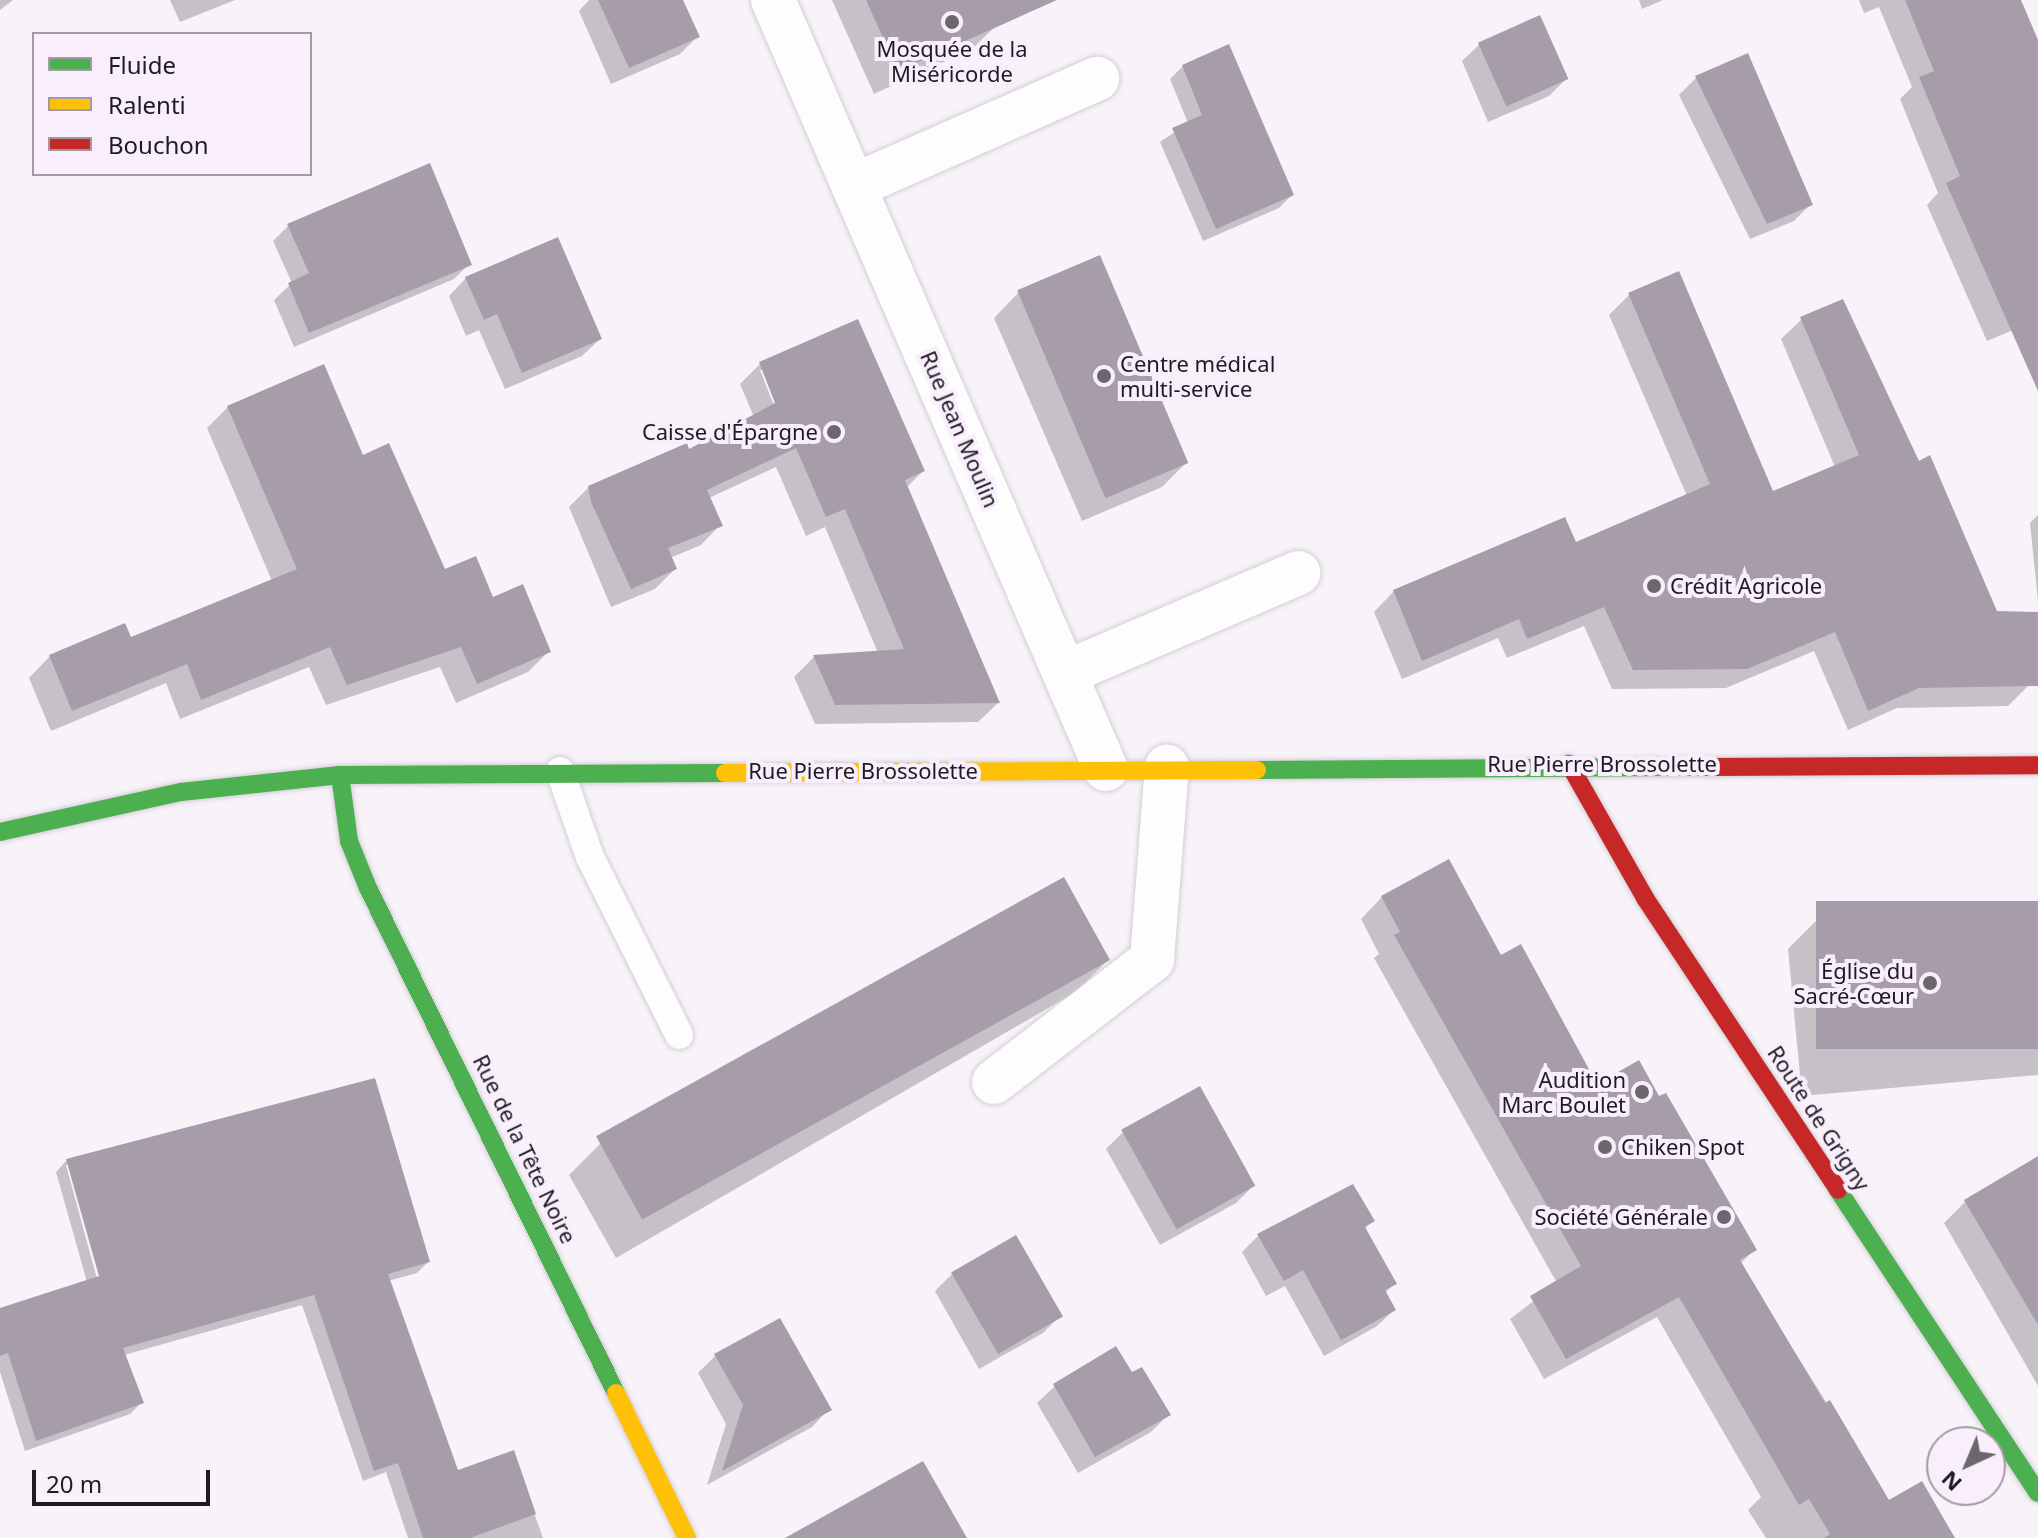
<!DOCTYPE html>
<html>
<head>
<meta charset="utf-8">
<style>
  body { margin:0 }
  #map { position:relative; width:2038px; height:1538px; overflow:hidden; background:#f8f2f9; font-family:"Noto Sans",sans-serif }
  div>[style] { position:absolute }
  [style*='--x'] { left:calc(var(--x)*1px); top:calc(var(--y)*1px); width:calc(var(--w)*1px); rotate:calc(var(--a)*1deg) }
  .shadow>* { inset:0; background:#0003 }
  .building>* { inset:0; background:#a79daa; transform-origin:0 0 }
  .roads { filter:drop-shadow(0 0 2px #d2ced4) drop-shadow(0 0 2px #d2ced4) }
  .lane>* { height:28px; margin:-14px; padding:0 14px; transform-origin:14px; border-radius:14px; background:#fefdfe }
  .street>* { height:44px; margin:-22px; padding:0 22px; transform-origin:22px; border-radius:22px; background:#fefdfe }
  .fast>* { height:18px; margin:-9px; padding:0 9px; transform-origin:9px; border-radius:9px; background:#4caf50 }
  .slow>* { height:18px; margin:-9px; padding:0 9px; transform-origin:9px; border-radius:9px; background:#ffc107 }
  .jam>* { height:18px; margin:-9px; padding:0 9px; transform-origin:9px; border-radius:9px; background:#c62828 }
  .dots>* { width:22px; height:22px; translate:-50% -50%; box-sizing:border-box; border:4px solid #f9effc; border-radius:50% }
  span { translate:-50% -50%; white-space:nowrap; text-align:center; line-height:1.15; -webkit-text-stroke:8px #f9effc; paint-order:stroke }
  .poi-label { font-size:22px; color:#1f1c21 }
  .left { translate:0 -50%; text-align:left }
  .right { translate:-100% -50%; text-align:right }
  .street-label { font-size:22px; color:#1f1c21 }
  .legend { position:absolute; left:32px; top:32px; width:280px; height:144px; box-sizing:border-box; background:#f9effc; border:2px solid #a29ba4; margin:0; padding:10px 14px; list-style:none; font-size:24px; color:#1f1c21 }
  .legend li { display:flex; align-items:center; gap:16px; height:40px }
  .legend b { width:40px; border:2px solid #a29ba4 }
  .north { position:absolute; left:1926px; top:1426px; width:80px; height:80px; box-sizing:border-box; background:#f9effc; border:2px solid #a29ba4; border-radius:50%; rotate:224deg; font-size:22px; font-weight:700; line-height:32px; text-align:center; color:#1f1c21 }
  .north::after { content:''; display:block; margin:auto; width:28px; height:36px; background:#6b676d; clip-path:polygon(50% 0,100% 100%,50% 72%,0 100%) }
  .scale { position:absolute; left:32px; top:1470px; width:178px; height:36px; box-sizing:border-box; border:4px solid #1f1c21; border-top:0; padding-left:10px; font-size:24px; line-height:28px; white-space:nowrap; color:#1f1c21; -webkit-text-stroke:6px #f9effc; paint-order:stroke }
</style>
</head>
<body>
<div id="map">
  <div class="shadow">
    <div style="clip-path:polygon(0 0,13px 0,0 10px)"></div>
    <div style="clip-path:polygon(170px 0,235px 0,180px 22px)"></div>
    <div style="clip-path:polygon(589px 0,681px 0,697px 37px,680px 54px,611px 84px,579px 11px)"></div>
    <div style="clip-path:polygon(832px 0,985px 0,996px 26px,972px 49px,874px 94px)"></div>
    <div style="clip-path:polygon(1639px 0,1663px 0,1642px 9px)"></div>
    <div style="clip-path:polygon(1859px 0,2019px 0,2038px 44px,2038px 342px,2030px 323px,1987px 341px,1927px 205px,1938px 193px,1900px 99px,1912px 87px,1879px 7px,1864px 13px)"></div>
    <div style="clip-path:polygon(1480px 44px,1566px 79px,1549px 96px,1488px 122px,1462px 61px)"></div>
    <div style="clip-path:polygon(1183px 66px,1292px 195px,1279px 208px,1203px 241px,1160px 142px,1188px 123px,1170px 79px)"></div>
    <div style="clip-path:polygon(1696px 78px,1811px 204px,1794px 221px,1750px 239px,1679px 95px)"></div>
    <div style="clip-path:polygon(288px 226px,469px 264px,454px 279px,294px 347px,274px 300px,292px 283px,273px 241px)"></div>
    <div style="clip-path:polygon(466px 278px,600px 339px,582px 356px,505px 389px,479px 330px,466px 336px,449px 296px)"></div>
    <div style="clip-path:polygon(1019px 292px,1187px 462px,1162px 487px,1082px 521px,994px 318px)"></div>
    <div style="clip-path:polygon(1629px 295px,1772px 493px,1835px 467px,1781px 339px,1802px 319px,2028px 686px,2008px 706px,1897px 708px,1848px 730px,1814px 651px,1726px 688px,1612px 689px,1584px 626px,1507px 658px,1498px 638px,1402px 679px,1374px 612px,1394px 591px,1575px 545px,1687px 496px,1609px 315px)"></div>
    <div style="clip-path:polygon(evenodd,760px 364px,923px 471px,906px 488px,998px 703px,978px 722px,815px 724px,794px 677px,814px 657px,878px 653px,825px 527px,806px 536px,776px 467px,709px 498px,720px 525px,701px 545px,670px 558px,675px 569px,655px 589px,611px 607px,569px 507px,589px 487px,688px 452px,754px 417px,740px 384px,760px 364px,760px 370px,764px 370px,781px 411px,777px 413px,760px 370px)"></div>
    <div style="clip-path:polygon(228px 407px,362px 457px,444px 572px,492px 599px,549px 651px,528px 672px,456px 703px,440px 667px,326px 705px,309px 667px,180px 719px,166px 683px,51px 731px,29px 678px,50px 656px,130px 640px,272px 581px,207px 428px)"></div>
    <div style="clip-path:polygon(2038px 515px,2038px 601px,2030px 523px)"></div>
    <div style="clip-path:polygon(1382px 897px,1500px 958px,1596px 1086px,1754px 1250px,1740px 1264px,1889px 1503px,1953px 1538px,1766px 1538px,1748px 1510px,1761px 1497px,1657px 1317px,1544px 1379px,1510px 1319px,1557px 1283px,1374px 958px,1379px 954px,1361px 919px)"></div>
    <div style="clip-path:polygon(2038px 902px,2038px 1075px,1802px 1096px,1788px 949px,1818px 919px)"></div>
    <div style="clip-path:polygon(1108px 960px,1076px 992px,616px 1258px,569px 1175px,600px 1144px)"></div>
    <div style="clip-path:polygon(1123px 1132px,1253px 1186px,1236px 1203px,1160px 1245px,1106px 1149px)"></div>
    <div style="clip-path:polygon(evenodd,67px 1160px,428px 1262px,417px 1273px,388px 1281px,457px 1472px,513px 1453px,543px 1538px,408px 1538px,386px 1472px,363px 1481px,302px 1305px,124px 1355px,141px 1403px,130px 1414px,25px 1451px,0 1372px,0 1311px,87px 1282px,56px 1172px,67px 1160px,66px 1165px,70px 1165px,103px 1285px,99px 1286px,66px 1165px)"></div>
    <div style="clip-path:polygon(2025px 1166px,2038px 1187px,2038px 1386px,1944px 1223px,1965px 1202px)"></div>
    <div style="clip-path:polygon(1372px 1221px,1364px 1229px,1395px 1283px,1385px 1293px,1394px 1310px,1377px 1326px,1324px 1356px,1285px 1286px,1266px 1296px,1242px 1252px,1259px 1235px)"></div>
    <div style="clip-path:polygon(952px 1274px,1060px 1316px,1043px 1333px,979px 1369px,935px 1291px)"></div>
    <div style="clip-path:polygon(780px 1320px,829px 1409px,812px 1427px,707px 1485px,726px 1424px,698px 1373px,715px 1356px)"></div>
    <div style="clip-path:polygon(1131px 1375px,1168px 1415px,1151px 1432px,1078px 1473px,1037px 1403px,1055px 1386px)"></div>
  </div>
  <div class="building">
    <div style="clip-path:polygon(598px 0,683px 0,700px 37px,629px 68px)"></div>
    <div style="clip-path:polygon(866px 0,1057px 0,898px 71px)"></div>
    <div style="clip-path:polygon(1905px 0,2021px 0,2038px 40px,2038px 391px,1946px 183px,1960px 176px,1919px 77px,1934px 71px)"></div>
    <div style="left:1540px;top:15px;width:70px;height:68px;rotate:66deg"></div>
    <div style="clip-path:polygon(1229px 44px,1294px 195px,1216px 229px,1172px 128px,1202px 115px,1182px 65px)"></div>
    <div style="clip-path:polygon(1748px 53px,1813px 205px,1767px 224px,1695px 76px)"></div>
    <div style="clip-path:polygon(430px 163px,472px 265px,309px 333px,288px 283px,309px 273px,287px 224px)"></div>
    <div style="clip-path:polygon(558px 237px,602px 339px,522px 373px,497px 314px,484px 320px,465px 277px)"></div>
    <div style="left:1100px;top:255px;width:226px;height:90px;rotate:67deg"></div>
    <div style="clip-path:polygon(1679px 271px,1773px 491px,1859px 455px,1800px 317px,1843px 299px,1919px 461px,1930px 455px,1997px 611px,2038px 612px,2038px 686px,1919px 688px,1868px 711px,1835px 632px,1747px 669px,1633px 670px,1604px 607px,1527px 639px,1519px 619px,1422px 661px,1393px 590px,1565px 517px,1576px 542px,1710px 484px,1628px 293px)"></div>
    <div style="clip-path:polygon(858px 319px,925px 471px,905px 480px,1000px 703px,835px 705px,813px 655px,904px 649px,845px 509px,826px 517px,796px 448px,707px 490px,723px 526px,668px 548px,677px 569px,631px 589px,591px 502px,588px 486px,687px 443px,689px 449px,775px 403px,759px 362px)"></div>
    <div style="clip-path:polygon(324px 364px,363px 455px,389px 443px,445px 569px,476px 556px,493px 597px,523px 584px,551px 652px,477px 684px,461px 647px,347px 685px,330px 647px,201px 700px,187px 664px,72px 711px,49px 655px,125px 623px,131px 637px,297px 569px,227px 406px)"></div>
    <div style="clip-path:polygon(1449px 859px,1501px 955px,1521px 944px,1597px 1084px,1639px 1060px,1659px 1096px,1666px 1093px,1757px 1250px,1740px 1260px,1825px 1403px,1830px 1400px,1889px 1500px,1922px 1481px,1955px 1538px,1824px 1538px,1830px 1534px,1809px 1499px,1799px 1505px,1679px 1297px,1566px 1359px,1530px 1296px,1581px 1266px,1394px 935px,1400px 932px,1381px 896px)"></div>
    <div style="left:1064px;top:877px;width:95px;height:535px;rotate:61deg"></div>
    <div style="left:2038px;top:901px;width:148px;height:222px;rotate:90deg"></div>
    <div style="clip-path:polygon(375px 1078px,430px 1262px,388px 1274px,458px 1470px,514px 1450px,536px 1514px,470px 1538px,423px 1538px,398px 1463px,374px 1471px,314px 1295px,123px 1348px,144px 1403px,36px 1441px,8px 1353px,0 1356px,0 1308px,99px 1276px,66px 1159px)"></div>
    <div style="left:1200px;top:1086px;width:114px;height:90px;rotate:61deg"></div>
    <div style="clip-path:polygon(2038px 1156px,2038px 1325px,1964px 1200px)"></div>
    <div style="clip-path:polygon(1353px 1184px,1375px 1221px,1365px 1227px,1397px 1284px,1385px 1290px,1396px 1310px,1341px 1340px,1303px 1270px,1284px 1281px,1257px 1234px)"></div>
    <div style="left:1016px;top:1235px;width:94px;height:75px;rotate:60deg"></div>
    <div style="clip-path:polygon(780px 1318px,832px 1410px,722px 1471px,743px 1405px,714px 1354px)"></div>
    <div style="clip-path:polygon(1116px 1346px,1132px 1372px,1142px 1367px,1171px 1415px,1095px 1457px,1053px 1384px)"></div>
    <div style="clip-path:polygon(923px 1461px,967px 1538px,785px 1538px)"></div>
  </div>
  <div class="roads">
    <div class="lane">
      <div style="--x:560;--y:771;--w:91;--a:70.8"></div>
      <div style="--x:590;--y:857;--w:199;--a:63.4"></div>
    </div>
    <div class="street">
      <div style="--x:773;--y:0;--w:838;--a:66.59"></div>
      <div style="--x:854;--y:186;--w:266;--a:-23.8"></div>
      <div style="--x:1065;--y:673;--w:254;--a:-23.2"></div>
      <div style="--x:994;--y:1082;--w:200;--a:-37.7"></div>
      <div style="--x:1152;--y:960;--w:194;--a:-85.6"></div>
    </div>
    <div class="fast">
      <div style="--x:1257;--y:770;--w:449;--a:-0.4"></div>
      <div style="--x:340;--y:775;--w:67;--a:82.2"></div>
      <div style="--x:349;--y:841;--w:51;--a:68"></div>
      <div style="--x:368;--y:888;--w:563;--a:63.84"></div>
      <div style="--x:0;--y:832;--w:185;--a:-12.5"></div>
      <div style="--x:181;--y:792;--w:160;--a:-6.1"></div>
      <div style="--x:340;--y:775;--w:385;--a:-0.3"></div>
      <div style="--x:1838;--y:1190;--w:363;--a:56.6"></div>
    </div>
    <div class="slow">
      <div style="--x:725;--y:773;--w:532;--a:-0.32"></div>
      <div style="--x:616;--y:1393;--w:161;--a:63.9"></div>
    </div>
    <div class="jam">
      <div style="--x:1569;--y:764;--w:154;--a:60.4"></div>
      <div style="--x:1645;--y:898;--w:350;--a:56.5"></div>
      <div style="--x:1706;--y:767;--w:332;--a:-0.3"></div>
    </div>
  </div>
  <div class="dots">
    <div style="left:952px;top:22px;background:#6b676d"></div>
    <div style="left:1104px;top:376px;background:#6b676d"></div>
    <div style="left:834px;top:432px;background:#6b676d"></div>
    <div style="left:1654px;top:586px;background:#6b676d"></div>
    <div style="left:1930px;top:983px;background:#6b676d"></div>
    <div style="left:1642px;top:1092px;background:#6b676d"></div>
    <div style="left:1605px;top:1147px;background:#6b676d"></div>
    <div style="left:1724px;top:1217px;background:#6b676d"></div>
  </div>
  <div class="poi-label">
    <span style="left:952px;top:61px">Mosquée de la<br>Miséricorde</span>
    <span class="left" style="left:1120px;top:376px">Centre médical<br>multi-service</span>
    <span class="right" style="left:818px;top:432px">Caisse d'Épargne</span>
    <span class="left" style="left:1670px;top:586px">Crédit Agricole</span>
    <span class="right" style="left:1914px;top:983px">Église du<br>Sacré-Cœur</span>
    <span class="right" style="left:1626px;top:1092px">Audition<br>Marc Boulet</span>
    <span class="left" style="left:1621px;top:1147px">Chiken Spot</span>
    <span class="right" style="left:1708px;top:1217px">Société Générale</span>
  </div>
  <div class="street-label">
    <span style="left:960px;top:429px;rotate:67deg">Rue Jean Moulin</span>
    <span style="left:1602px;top:764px">Rue Pierre Brossolette</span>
    <span style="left:863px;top:771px">Rue Pierre Brossolette</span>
    <span style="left:1819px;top:1118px;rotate:57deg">Route de Grigny</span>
    <span style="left:525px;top:1149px;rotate:64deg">Rue de la Tête Noire</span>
  </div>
  <ul class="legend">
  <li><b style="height:10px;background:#4caf50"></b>Fluide</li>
  <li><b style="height:10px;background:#ffc107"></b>Ralenti</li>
  <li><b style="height:10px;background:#c62828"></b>Bouchon</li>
  </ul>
  <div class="north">N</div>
  <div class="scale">20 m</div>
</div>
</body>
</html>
